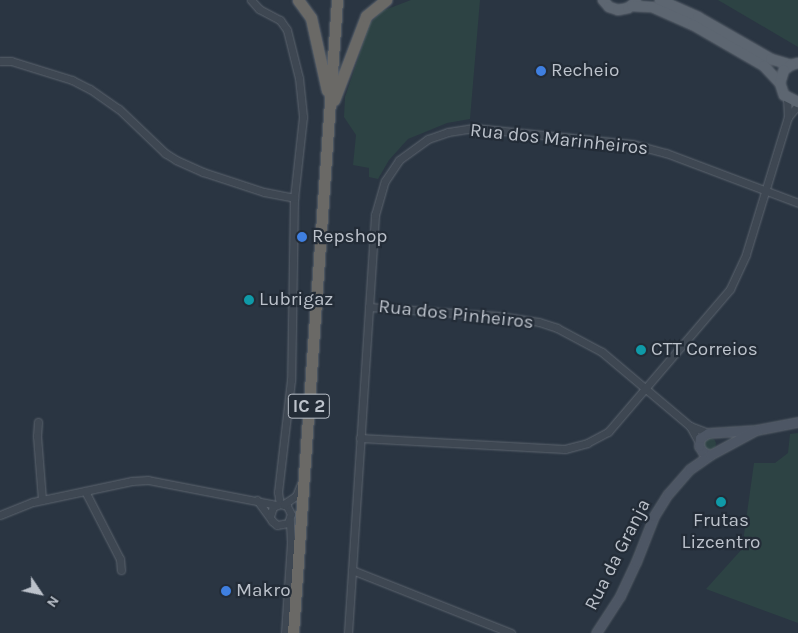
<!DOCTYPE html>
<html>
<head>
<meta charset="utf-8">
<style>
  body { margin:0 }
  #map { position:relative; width:798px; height:633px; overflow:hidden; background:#2a3542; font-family:Karla,sans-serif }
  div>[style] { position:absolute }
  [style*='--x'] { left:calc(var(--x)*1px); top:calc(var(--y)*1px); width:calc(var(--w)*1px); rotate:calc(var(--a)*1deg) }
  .green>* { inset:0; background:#2d4344 }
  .round { border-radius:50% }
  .roads { filter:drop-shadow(0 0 1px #5d656f) drop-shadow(0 0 1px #5d656f) }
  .minor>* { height:7px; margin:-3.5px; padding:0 3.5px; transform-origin:3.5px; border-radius:3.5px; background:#3e4752 }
  .secondary>* { height:9px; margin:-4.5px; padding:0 4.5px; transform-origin:4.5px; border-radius:4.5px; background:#4d5664 }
  .primary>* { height:10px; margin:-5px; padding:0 5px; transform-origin:5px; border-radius:5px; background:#5d6671 }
  .trunk>* { height:11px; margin:-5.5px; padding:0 5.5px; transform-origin:5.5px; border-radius:5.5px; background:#6a6966 }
  .dots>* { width:14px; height:14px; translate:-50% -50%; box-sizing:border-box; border:2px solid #232c37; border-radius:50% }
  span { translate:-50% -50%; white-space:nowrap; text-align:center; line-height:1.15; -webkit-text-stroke:4.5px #232c37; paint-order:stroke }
  .shield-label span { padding:1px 4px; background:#232c37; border:1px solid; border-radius:4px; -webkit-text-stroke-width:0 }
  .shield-label { font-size:18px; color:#bcc2cb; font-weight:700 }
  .poi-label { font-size:19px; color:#bcc2cb }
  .left { translate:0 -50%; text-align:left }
  .street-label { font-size:19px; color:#bcc2cb }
  .north { position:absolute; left:15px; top:568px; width:50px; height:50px; -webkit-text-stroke:4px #232c37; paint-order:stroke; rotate:124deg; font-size:14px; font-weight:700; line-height:20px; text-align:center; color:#bcc2cb }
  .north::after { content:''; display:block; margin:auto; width:18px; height:22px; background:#bcc2cb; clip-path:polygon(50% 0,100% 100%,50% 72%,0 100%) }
</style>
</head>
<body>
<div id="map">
  <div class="green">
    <div style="clip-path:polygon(411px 0,480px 0,470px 119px,447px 123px,408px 139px,389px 160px,378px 179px,369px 177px,369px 168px,353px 165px,356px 135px,344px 117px,345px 97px,370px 23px,382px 11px)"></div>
    <div style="clip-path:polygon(718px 0,798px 0,798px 47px)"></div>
    <div style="clip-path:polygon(798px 433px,798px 623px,706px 589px,742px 549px,754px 463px,775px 463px,788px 453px,790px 434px)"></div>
    <div class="round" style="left:704px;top:438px;width:12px;height:12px"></div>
  </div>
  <div class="roads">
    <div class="minor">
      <div style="--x:251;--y:0;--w:12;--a:48"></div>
      <div style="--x:259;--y:9;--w:24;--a:28"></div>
      <div style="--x:280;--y:20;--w:12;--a:55"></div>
      <div style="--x:287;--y:30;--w:49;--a:76"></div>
      <div style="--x:299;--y:78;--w:39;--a:84"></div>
      <div style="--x:303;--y:117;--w:81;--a:96.3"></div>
      <div style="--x:294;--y:198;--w:182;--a:90.9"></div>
      <div style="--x:291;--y:380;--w:113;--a:96.6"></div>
      <div style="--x:278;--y:492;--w:12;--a:81"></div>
      <div style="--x:0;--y:61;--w:11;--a:0"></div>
      <div style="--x:11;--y:61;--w:64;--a:17.3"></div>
      <div style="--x:72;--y:80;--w:20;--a:27"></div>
      <div style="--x:90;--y:89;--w:35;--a:35"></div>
      <div style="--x:119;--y:109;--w:64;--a:43.7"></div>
      <div style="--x:165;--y:153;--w:13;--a:32"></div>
      <div style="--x:176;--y:160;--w:30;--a:24"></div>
      <div style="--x:203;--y:172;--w:64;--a:18.2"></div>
      <div style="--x:264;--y:192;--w:31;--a:11"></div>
      <div style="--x:788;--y:117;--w:16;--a:-50"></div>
      <div style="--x:369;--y:307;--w:130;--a:4"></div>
      <div style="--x:499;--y:316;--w:40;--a:8.5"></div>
      <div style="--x:539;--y:322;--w:19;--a:18"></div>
      <div style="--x:557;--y:328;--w:51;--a:28.1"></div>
      <div style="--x:602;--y:352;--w:115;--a:40.1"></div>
      <div style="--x:690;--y:426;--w:18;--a:61"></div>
      <div style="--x:38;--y:422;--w:14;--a:94"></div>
      <div style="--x:37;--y:436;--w:64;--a:85.5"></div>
      <div style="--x:690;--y:426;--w:19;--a:21"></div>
      <div style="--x:360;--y:438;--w:205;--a:3.1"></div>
      <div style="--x:565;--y:449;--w:23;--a:-15"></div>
      <div style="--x:587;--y:443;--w:24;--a:-28"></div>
      <div style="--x:608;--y:432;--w:188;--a:-49.5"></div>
      <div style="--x:730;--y:289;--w:38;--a:-65"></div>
      <div style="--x:746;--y:254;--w:143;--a:-73"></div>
      <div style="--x:788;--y:117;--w:19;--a:-93"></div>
      <div style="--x:85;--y:491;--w:76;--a:62.8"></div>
      <div style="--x:120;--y:559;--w:11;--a:85"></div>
      <div style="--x:257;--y:500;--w:26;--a:54"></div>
      <div style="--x:272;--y:521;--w:6;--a:39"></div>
      <div style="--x:277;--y:525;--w:11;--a:-10"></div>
      <div style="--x:288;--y:523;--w:9;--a:-72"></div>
      <div style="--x:291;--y:514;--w:9;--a:-117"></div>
      <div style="--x:287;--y:506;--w:7;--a:-164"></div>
      <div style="--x:280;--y:504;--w:8;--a:157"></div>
      <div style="--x:273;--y:507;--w:9;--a:108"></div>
      <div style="--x:284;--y:504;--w:14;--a:-34"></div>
      <div style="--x:296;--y:496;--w:11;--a:-68"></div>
      <div style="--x:0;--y:515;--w:35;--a:-22"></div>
      <div style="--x:33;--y:502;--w:101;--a:-12"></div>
      <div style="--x:132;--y:481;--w:16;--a:-4"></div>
      <div style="--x:148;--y:480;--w:131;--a:11"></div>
      <div style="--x:352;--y:570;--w:171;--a:21.6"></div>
      <div style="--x:285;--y:633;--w:91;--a:-86.2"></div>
      <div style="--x:291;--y:542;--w:22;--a:-93"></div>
      <div style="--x:348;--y:633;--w:419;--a:-86.3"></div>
      <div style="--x:375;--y:215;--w:35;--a:-74"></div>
      <div style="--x:385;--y:181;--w:25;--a:-56"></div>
      <div style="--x:399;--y:160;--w:36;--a:-36"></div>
      <div style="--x:428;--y:139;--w:21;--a:-19"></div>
      <div style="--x:448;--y:132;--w:26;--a:-9"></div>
      <div style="--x:474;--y:128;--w:159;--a:5.8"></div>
      <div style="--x:632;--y:144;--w:35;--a:15"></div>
      <div style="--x:666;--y:153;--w:141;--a:20.7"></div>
    </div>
    <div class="secondary">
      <div style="--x:710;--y:455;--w:8;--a:-157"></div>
      <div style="--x:703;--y:452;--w:7;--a:-124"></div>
      <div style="--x:699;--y:446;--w:8;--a:-83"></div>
      <div style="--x:700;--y:438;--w:9;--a:-32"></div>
      <div style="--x:708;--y:433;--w:48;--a:-3.6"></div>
      <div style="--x:756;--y:430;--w:43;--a:-10.8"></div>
      <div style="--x:596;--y:633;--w:44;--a:-57"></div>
      <div style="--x:620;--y:596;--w:38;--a:-65"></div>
      <div style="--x:636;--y:562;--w:49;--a:-68.6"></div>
      <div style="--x:654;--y:516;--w:26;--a:-58"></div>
      <div style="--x:668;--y:494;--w:33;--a:-49"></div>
      <div style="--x:690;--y:469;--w:24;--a:-35"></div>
      <div style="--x:710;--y:455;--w:52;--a:-28.5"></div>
    </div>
    <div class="primary">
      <div style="--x:603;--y:0;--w:9;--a:49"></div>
      <div style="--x:609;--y:7;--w:9;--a:18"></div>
      <div style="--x:618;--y:10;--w:10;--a:-11"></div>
      <div style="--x:628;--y:8;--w:10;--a:-37"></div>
      <div style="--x:660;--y:0;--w:42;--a:24.1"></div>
      <div style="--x:698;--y:17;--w:84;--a:29.9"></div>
      <div style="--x:771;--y:59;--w:21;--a:17"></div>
      <div style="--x:632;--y:6;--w:20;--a:3"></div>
      <div style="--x:652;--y:7;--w:45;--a:23.7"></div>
      <div style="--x:693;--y:25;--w:82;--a:30"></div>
      <div style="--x:764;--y:66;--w:23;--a:47"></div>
      <div style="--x:798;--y:63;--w:7;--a:164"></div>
      <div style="--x:791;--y:65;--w:9;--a:144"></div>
      <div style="--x:784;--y:70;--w:14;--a:107"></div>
      <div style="--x:780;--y:83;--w:13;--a:72"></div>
      <div style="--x:784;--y:95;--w:16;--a:27"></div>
    </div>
    <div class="trunk">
      <div style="--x:298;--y:0;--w:22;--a:54"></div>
      <div style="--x:311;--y:18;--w:74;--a:77.5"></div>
      <div style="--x:334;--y:100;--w:90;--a:-69.1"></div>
      <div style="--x:366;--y:16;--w:26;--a:-39"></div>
      <div style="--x:293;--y:633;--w:635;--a:-86.02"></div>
    </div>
  </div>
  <div class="dots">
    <div style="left:541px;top:71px;background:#3f7fe0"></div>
    <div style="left:302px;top:237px;background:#3f7fe0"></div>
    <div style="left:249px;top:300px;background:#0f9aa8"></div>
    <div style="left:641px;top:350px;background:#0f9aa8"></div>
    <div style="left:721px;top:502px;background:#0f9aa8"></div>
    <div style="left:226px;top:591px;background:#3f7fe0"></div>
  </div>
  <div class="shield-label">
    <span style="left:309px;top:406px">IC 2</span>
  </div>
  <div class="poi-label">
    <span class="left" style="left:551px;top:71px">Recheio</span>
    <span class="left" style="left:312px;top:237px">Repshop</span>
    <span class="left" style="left:259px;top:300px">Lubrigaz</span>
    <span class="left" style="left:651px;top:350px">CTT Correios</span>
    <span style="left:721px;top:532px">Frutas<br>Lizcentro</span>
    <span class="left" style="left:236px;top:591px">Makro</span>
  </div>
  <div class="street-label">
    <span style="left:559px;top:140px;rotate:6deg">Rua dos Marinheiros</span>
    <span style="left:456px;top:315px;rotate:6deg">Rua dos Pinheiros</span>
    <span style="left:618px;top:555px;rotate:-63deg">Rua da Granja</span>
  </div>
  <div class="north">N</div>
</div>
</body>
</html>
